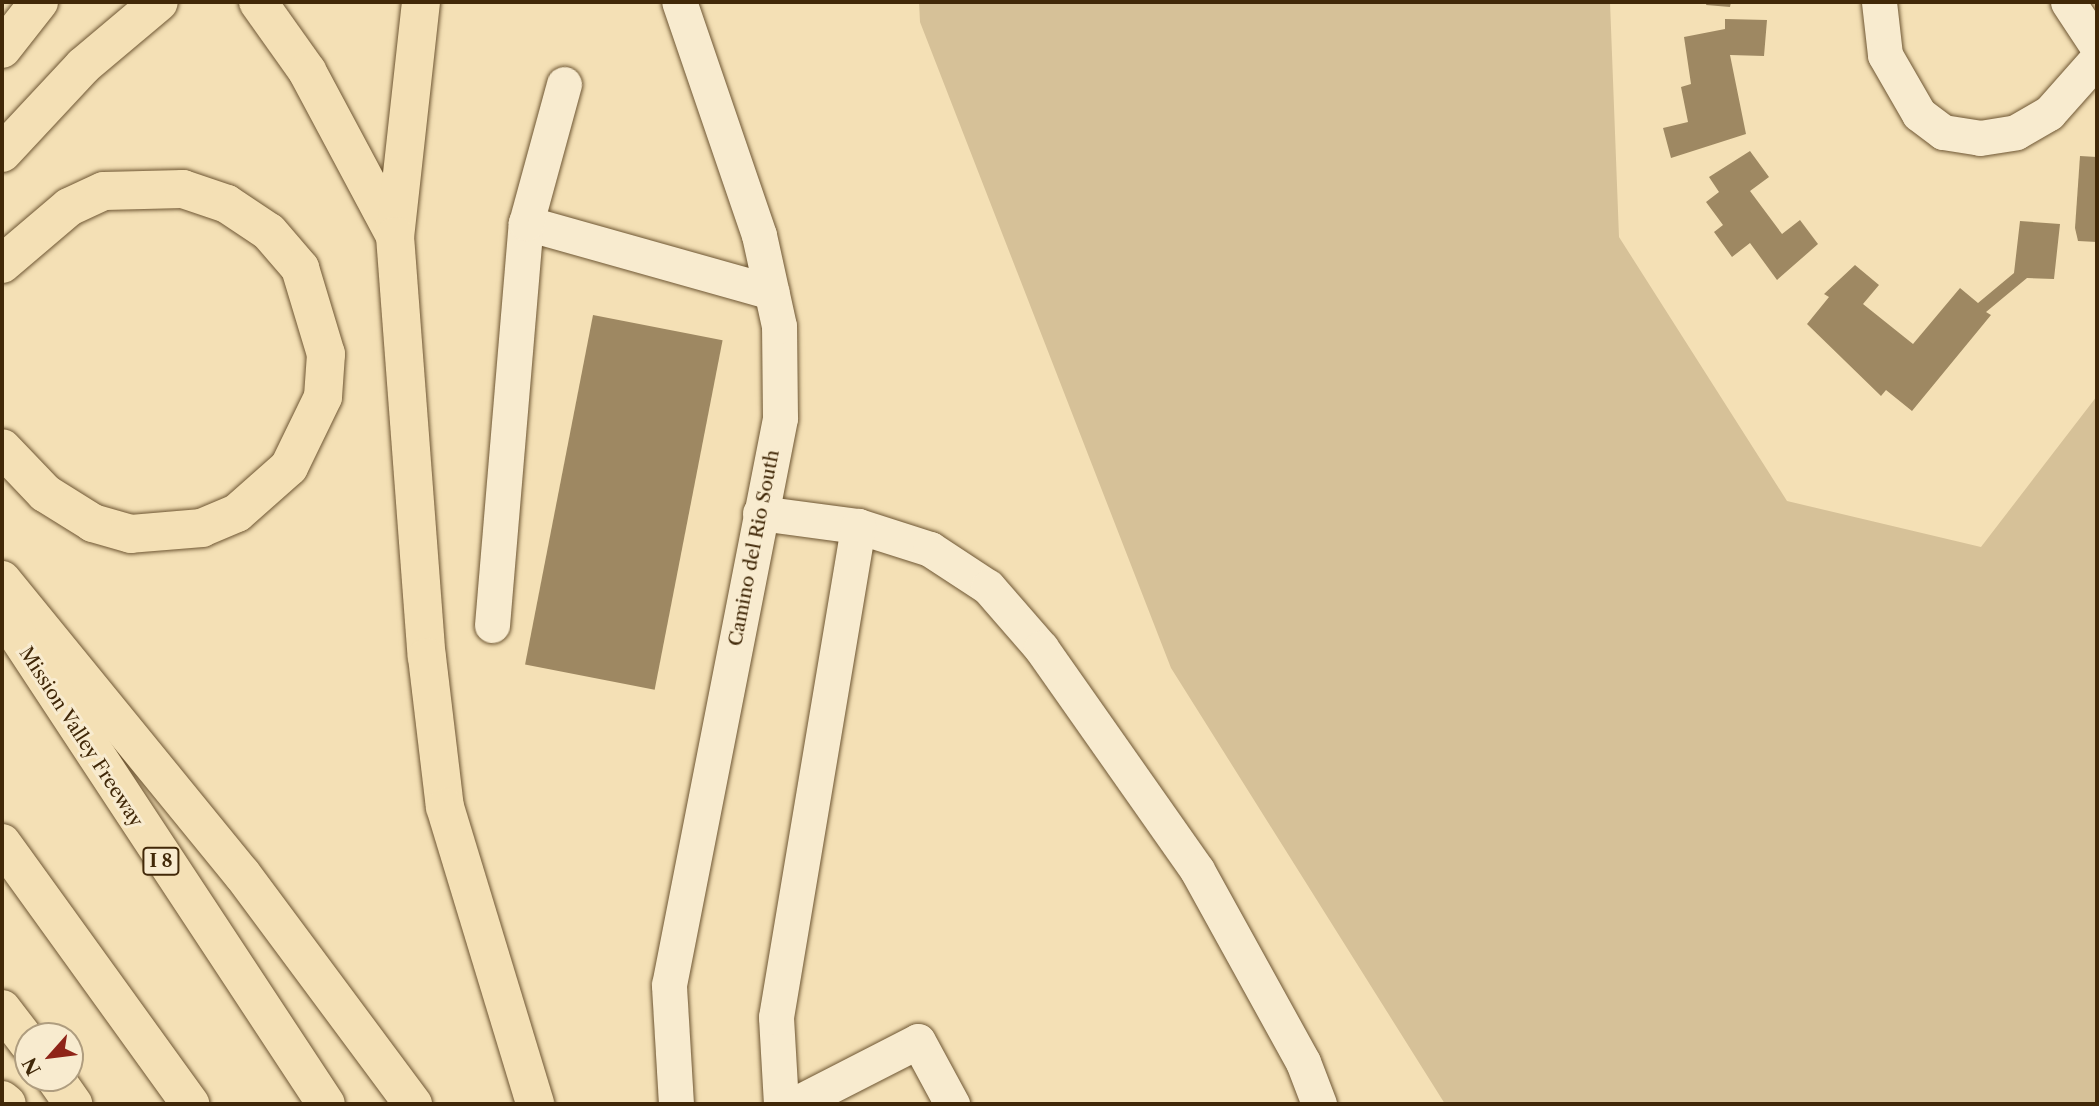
<!DOCTYPE html>
<html>
<head>
<meta charset="utf-8">
<style>
  body { margin:0 }
  #map { position:relative; width:2099px; height:1106px; overflow:hidden; background:#f4e0b5; font-family:"Libre Caslon Text",serif }
  div>[style] { position:absolute }
  [style*='--x'] { left:calc(var(--x)*1px); top:calc(var(--y)*1px); width:calc(var(--w)*1px); rotate:calc(var(--a)*1deg) }
  .green>* { inset:0; background:#d6c198 }
  .building>* { inset:0; background:#9e8862; transform-origin:0 0 }
  .roads { filter:drop-shadow(0 0 2px #6e5633) drop-shadow(0 0 2px #6e5633) }
  .minor>* { height:35px; margin:-17.5px; padding:0 17.5px; transform-origin:17.5px; border-radius:17.5px; background:#f8ebcf }
  .major>* { height:38px; margin:-19px; padding:0 19px; transform-origin:19px; border-radius:19px; background:#f4e0b5 }
  .highway>* { height:38px; margin:-19px; padding:0 19px; transform-origin:19px; border-radius:19px; background:#f4e0b5 }
  span { translate:-50% -50%; white-space:nowrap; text-align:center; line-height:1.15; -webkit-text-stroke:6px #f8ebcf; paint-order:stroke }
  .shield-label span { padding:2px 5px; background:#f8ebcf; border:2px solid; border-radius:5px; -webkit-text-stroke-width:0 }
  .shield-label { font-size:18px; color:#412808; font-weight:700 }
  .street-label { font-size:19px; color:#412808 }
  .frame { position:absolute; inset:0; border:4px solid #412808; pointer-events:none }
  .north { position:absolute; left:14px; top:1022px; width:70px; height:70px; box-sizing:border-box; background:#f8ebcf; border:2px solid #af9d7f; border-radius:50%; rotate:242deg; font-size:19px; font-weight:700; line-height:28px; text-align:center; color:#412808 }
  .north::after { content:''; display:block; margin:auto; width:24px; height:32px; background:#8f2418; clip-path:polygon(50% 0,100% 100%,50% 72%,0 100%) }
</style>
</head>
<body>
<div id="map">
  <div class="green">
    <div style="clip-path:polygon(919px 2px,1610px 2px,1619px 237px,1787px 501px,1981px 547px,2097px 396px,2097px 1104px,1445px 1104px,1171px 668px,920px 22px)"></div>
  </div>
  <div class="building">
    <div style="clip-path:polygon(1707px 2px,1731px 2px,1730px 7px,1706px 5px)"></div>
    <div style="clip-path:polygon(1725px 19px,1767px 20px,1764px 56px,1730px 55px,1746px 134px,1671px 158px,1663px 128px,1688px 122px,1681px 87px,1691px 84px,1684px 37px,1725px 29px)"></div>
    <div style="clip-path:polygon(1750px 151px,1769px 177px,1750px 191px,1782px 234px,1800px 220px,1818px 244px,1777px 280px,1750px 243px,1732px 257px,1714px 232px,1723px 225px,1706px 202px,1719px 192px,1709px 177px)"></div>
    <div style="clip-path:polygon(2080px 156px,2097px 157px,2097px 242px,2078px 241px,2075px 228px)"></div>
    <div style="clip-path:polygon(2020px 221px,2060px 224px,2054px 279px,2027px 278px,1986px 312px,1991px 315px,1912px 411px,1886px 390px,1881px 396px,1807px 324px,1829px 297px,1824px 294px,1855px 265px,1879px 285px,1863px 304px,1913px 344px,1960px 288px,1978px 303px,2014px 273px)"></div>
    <div style="left:593px;top:315px;width:132px;height:356px;rotate:11deg"></div>
  </div>
  <div class="roads">
    <div class="minor">
      <div style="--x:1879;--y:2;--w:53;--a:83.5"></div>
      <div style="--x:1885;--y:55;--w:68;--a:60"></div>
      <div style="--x:1919;--y:114;--w:30;--a:37"></div>
      <div style="--x:1943;--y:132;--w:37;--a:9"></div>
      <div style="--x:1980;--y:138;--w:36;--a:-9"></div>
      <div style="--x:2016;--y:132;--w:38;--a:-30"></div>
      <div style="--x:2049;--y:113;--w:72;--a:-48.4"></div>
      <div style="--x:2068;--y:2;--w:53;--a:56.6"></div>
      <div style="--x:526;--y:223;--w:255;--a:15.7"></div>
      <div style="--x:760;--y:513;--w:99;--a:7.6"></div>
      <div style="--x:858;--y:526;--w:76;--a:17.7"></div>
      <div style="--x:930;--y:549;--w:69;--a:33.2"></div>
      <div style="--x:988;--y:587;--w:81;--a:49"></div>
      <div style="--x:1041;--y:648;--w:271;--a:54.9"></div>
      <div style="--x:1197;--y:870;--w:219;--a:61.1"></div>
      <div style="--x:1303;--y:1062;--w:45;--a:69.1"></div>
      <div style="--x:492;--y:625;--w:403;--a:-85.2"></div>
      <div style="--x:526;--y:223;--w:144;--a:-74.7"></div>
      <div style="--x:676;--y:1104;--w:119;--a:-93.4"></div>
      <div style="--x:669;--y:985;--w:578;--a:-78.92"></div>
      <div style="--x:780;--y:418;--w:92;--a:-90.6"></div>
      <div style="--x:779;--y:326;--w:93;--a:-102.4"></div>
      <div style="--x:759;--y:235;--w:246;--a:-108.9"></div>
      <div style="--x:781;--y:1104;--w:87;--a:-93.3"></div>
      <div style="--x:776;--y:1017;--w:498;--a:-80.5"></div>
      <div style="--x:795;--y:1104;--w:138;--a:-27.1"></div>
      <div style="--x:918;--y:1041;--w:72;--a:61.6"></div>
    </div>
    <div class="major">
      <div style="--x:2;--y:49;--w:60;--a:-51.8"></div>
      <div style="--x:2;--y:153;--w:119;--a:-47"></div>
      <div style="--x:83;--y:66;--w:99;--a:-40.1"></div>
    </div>
    <div class="highway">
      <div style="--x:258;--y:2;--w:85;--a:54.6"></div>
      <div style="--x:307;--y:71;--w:187;--a:61.9"></div>
      <div style="--x:421;--y:2;--w:235;--a:96.3"></div>
      <div style="--x:395;--y:236;--w:422;--a:85.7"></div>
      <div style="--x:427;--y:657;--w:151;--a:83.2"></div>
      <div style="--x:445;--y:807;--w:310;--a:73.1"></div>
      <div style="--x:2;--y:264;--w:88;--a:-40.4"></div>
      <div style="--x:69;--y:207;--w:38;--a:-25"></div>
      <div style="--x:104;--y:191;--w:79;--a:-1.5"></div>
      <div style="--x:183;--y:189;--w:46;--a:18.8"></div>
      <div style="--x:227;--y:204;--w:50;--a:33.7"></div>
      <div style="--x:269;--y:232;--w:48;--a:49.3"></div>
      <div style="--x:300;--y:268;--w:90;--a:73.2"></div>
      <div style="--x:326;--y:354;--w:43;--a:94"></div>
      <div style="--x:323;--y:397;--w:78;--a:115.9"></div>
      <div style="--x:289;--y:467;--w:69;--a:138.5"></div>
      <div style="--x:237;--y:513;--w:38;--a:157"></div>
      <div style="--x:202;--y:528;--w:71;--a:175.2"></div>
      <div style="--x:131;--y:534;--w:40;--a:-164"></div>
      <div style="--x:93;--y:523;--w:57;--a:-148"></div>
      <div style="--x:45;--y:493;--w:62;--a:-133.7"></div>
      <div style="--x:2;--y:580;--w:380;--a:50.8"></div>
      <div style="--x:242;--y:874;--w:287;--a:53.4"></div>
      <div style="--x:4;--y:615;--w:585;--a:56.64"></div>
      <div style="--x:2;--y:843;--w:322;--a:54.2"></div>
      <div style="--x:2;--y:1009;--w:43;--a:52.6"></div>
      <div style="--x:55;--y:1078;--w:32;--a:55"></div>
      <div style="--x:2;--y:1100;--w:6;--a:39"></div>
    </div>
  </div>
  <div class="shield-label">
    <span style="left:161px;top:861px">I 8</span>
  </div>
  <div class="street-label">
    <span style="left:754px;top:548px;rotate:-79deg">Camino del Rio South</span>
    <span style="left:81px;top:737px;rotate:57deg">Mission Valley Freeway</span>
  </div>
  <div class="frame"></div>
  <div class="north">N</div>
</div>
</body>
</html>
